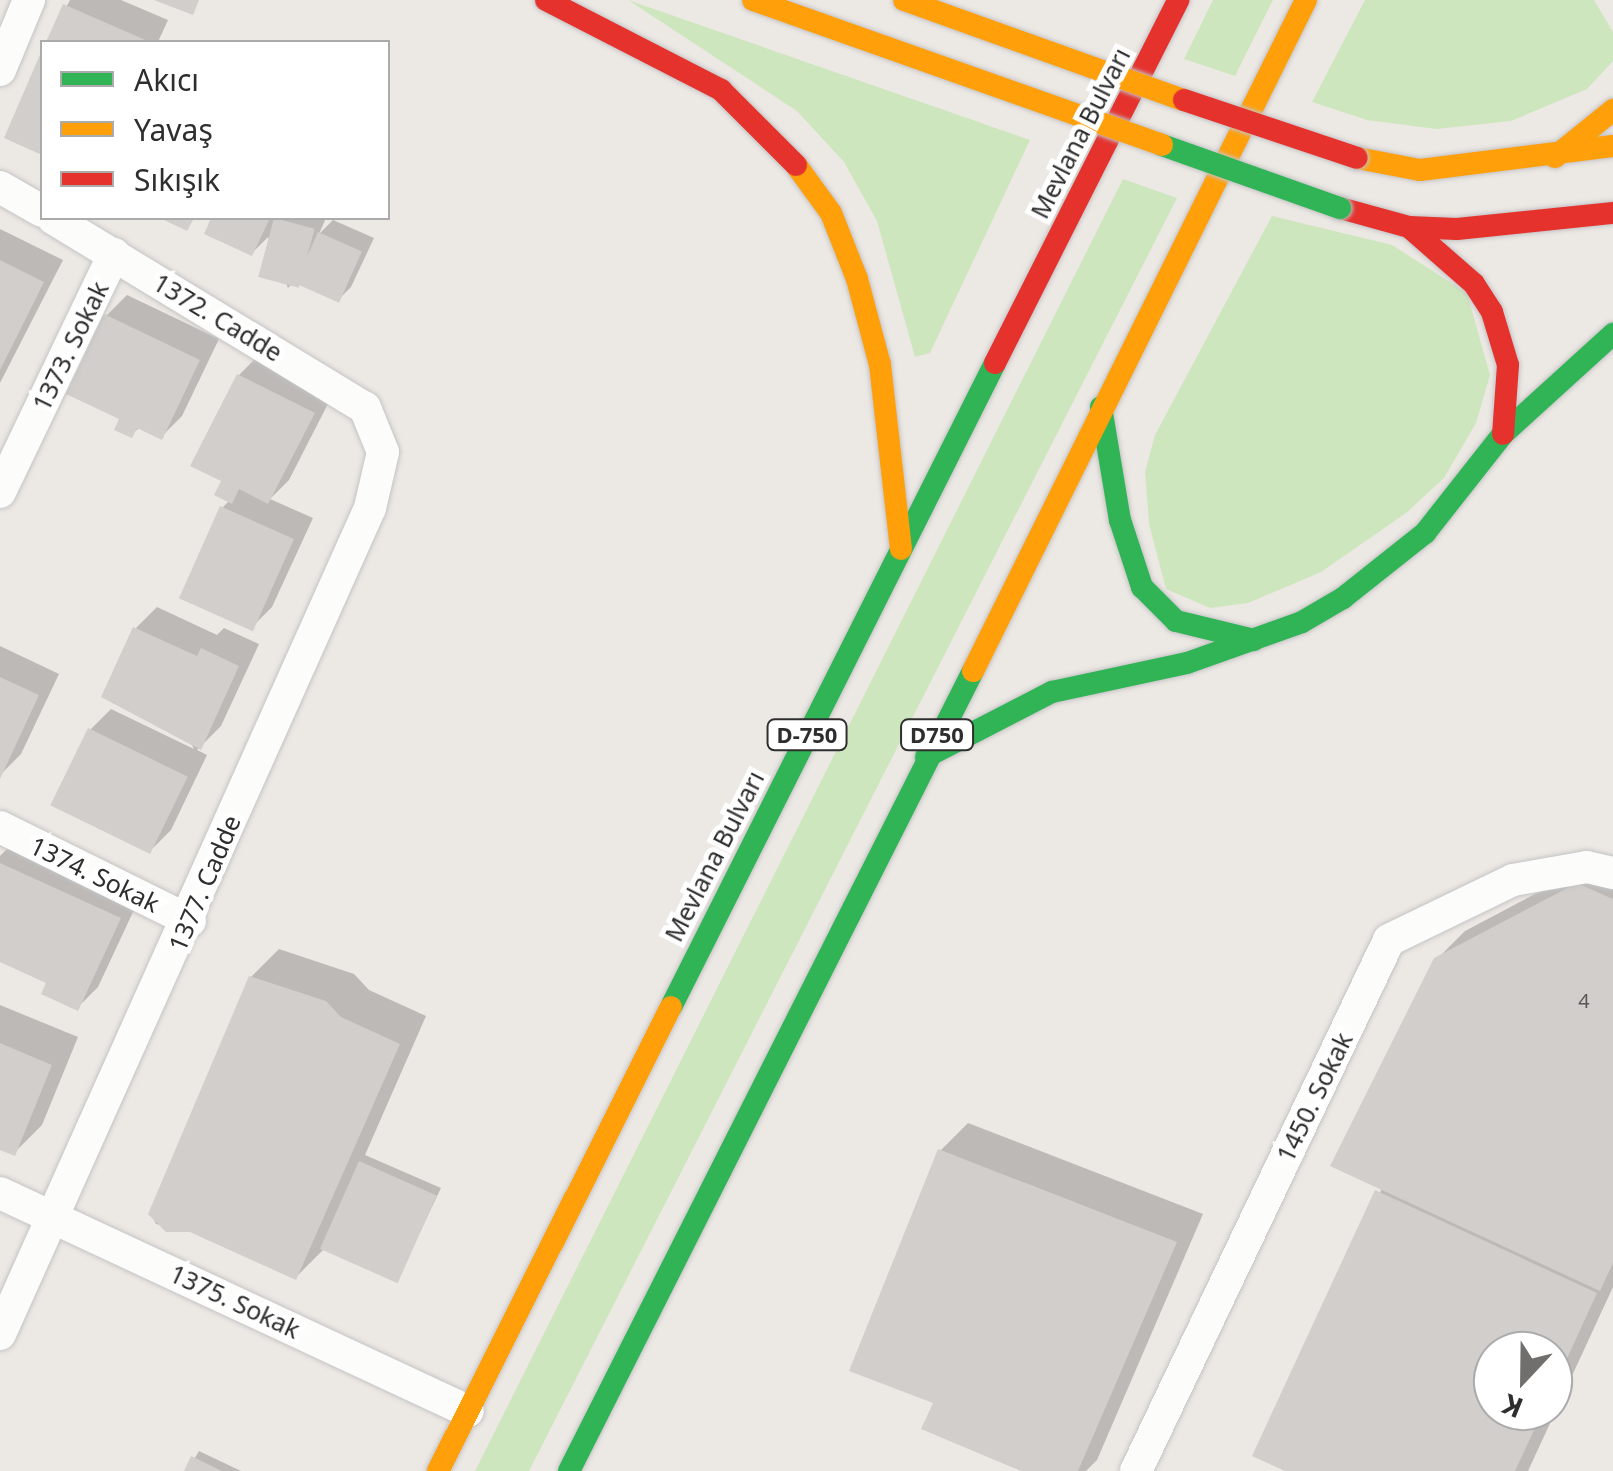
<!DOCTYPE html>
<html>
<head>
<meta charset="utf-8">
<style>
  body { margin:0 }
  #map { position:relative; width:1613px; height:1471px; overflow:hidden; background:#ece8e4; font-family:"Noto Sans",sans-serif }
  div>[style] { position:absolute }
  [style*='--x'] { left:calc(var(--x)*1px); top:calc(var(--y)*1px); width:calc(var(--w)*1px); rotate:calc(var(--a)*1deg) }
  .green>* { inset:0; background:#cee6be }
  .shadow>* { inset:0; background:#0003 }
  .building>* { inset:0; background:#d1cecb; transform-origin:0 0 }
  .roads { filter:drop-shadow(0 0 2px #c5c4c5) drop-shadow(0 0 2px #c5c4c5) }
  .street>* { height:32px; margin:-16px; padding:0 16px; transform-origin:16px; border-radius:16px; background:#fcfcfb }
  .fast>* { height:22px; margin:-11px; padding:0 11px; transform-origin:11px; border-radius:11px; background:#30b455 }
  .slow>* { height:22px; margin:-11px; padding:0 11px; transform-origin:11px; border-radius:11px; background:#ff9f0a }
  .jam>* { height:22px; margin:-11px; padding:0 11px; transform-origin:11px; border-radius:11px; background:#e5322d }
  .bridges { filter:drop-shadow(0 0 2px #c5c4c5) drop-shadow(0 0 2px #c5c4c5) }
  .fast-bridge>* { height:22px; margin:-11px; padding:0 11px; transform-origin:11px; border-radius:11px; background:#30b455 }
  .slow-bridge>* { height:22px; margin:-11px; padding:0 11px; transform-origin:11px; border-radius:11px; background:#ff9f0a }
  .jam-bridge>* { height:22px; margin:-11px; padding:0 11px; transform-origin:11px; border-radius:11px; background:#e5322d }
  span { translate:-50% -50%; white-space:nowrap; text-align:center; line-height:1.15; -webkit-text-stroke:10px #fff; paint-order:stroke }
  .number-label { font-size:20px; color:#585857 }
  .number-label span { -webkit-text-stroke-width:0 }
  .shield-label span { padding:2px 8px; background:#fff; border:2px solid; border-radius:8px; -webkit-text-stroke-width:0 }
  .shield-label { font-size:22px; color:#2e2e2e; font-weight:700 }
  .street-label { font-size:25px; color:#2e2e2e }
  .legend { position:absolute; left:40px; top:40px; width:350px; height:180px; box-sizing:border-box; background:#fff; border:2px solid #ababab; margin:0; padding:12px 18px; list-style:none; font-size:30px; color:#2e2e2e }
  .legend li { display:flex; align-items:center; gap:20px; height:50px }
  .legend b { width:50px; border:2px solid #ababab }
  .north { position:absolute; left:1473px; top:1331px; width:100px; height:100px; box-sizing:border-box; background:#fff; border:2px solid #ababab; border-radius:50%; rotate:202deg; font-size:28px; font-weight:700; line-height:40px; text-align:center; color:#2e2e2e }
  .north::after { content:''; display:block; margin:auto; width:35px; height:45px; background:#706f6e; clip-path:polygon(50% 0,100% 100%,50% 72%,0 100%) }
</style>
</head>
<body>
<div id="map">
  <div class="green">
    <div style="clip-path:polygon(628px 0,1030px 140px,930px 353px,915px 357px,877px 221px,844px 162px,797px 111px)"></div>
    <div style="clip-path:polygon(1213px 0,1273px 0,1235px 76px,1184px 59px)"></div>
    <div style="clip-path:polygon(1365px 0,1594px 0,1613px 32px,1613px 61px,1587px 89px,1511px 121px,1437px 129px,1367px 120px,1312px 102px)"></div>
    <div style="clip-path:polygon(1123px 179px,1177px 198px,529px 1471px,475px 1471px)"></div>
    <div style="clip-path:polygon(1272px 216px,1392px 245px,1467px 293px,1490px 375px,1476px 423px,1444px 478px,1406px 513px,1321px 572px,1248px 603px,1210px 608px,1166px 589px,1149px 524px,1145px 472px,1155px 435px)"></div>
  </div>
  <div class="shadow">
    <div style="clip-path:polygon(70px 0,121px 0,168px 20px,158px 42px,48px 42px)"></div>
    <div style="clip-path:polygon(214px 218px,326px 218px,319px 234px,333px 220px,374px 238px,351px 287px,338px 300px,295px 280px,288px 288px,268px 237px,252px 253px,207px 232px)"></div>
    <div style="clip-path:polygon(0 229px,63px 260px,0 383px)"></div>
    <div style="clip-path:polygon(127px 295px,219px 339px,182px 416px,161px 437px,140px 427px,131px 435px,106px 316px)"></div>
    <div style="clip-path:polygon(260px 354px,334px 392px,289px 480px,270px 499px,313px 518px,272px 607px,251px 628px,223px 507px,230px 500px,224px 480px,239px 375px)"></div>
    <div style="clip-path:polygon(157px 607px,217px 635px,224px 628px,259px 644px,221px 726px,197px 750px,207px 755px,171px 830px,150px 851px,90px 730px,111px 709px,194px 749px,136px 628px)"></div>
    <div style="clip-path:polygon(0 646px,59px 674px,21px 754px,0 775px)"></div>
    <div style="clip-path:polygon(16px 840px,140px 897px,98px 987px,77px 1008px,49px 982px,0 959px,0 856px)"></div>
    <div style="clip-path:polygon(evenodd,1607px 856px,1613px 859px,1613px 1287px,1528px 1471px,1291px 1471px,1382px 1187px,1436px 960px,1465px 931px,1607px 856px,1493px 1351px,1553px 1351px,1553px 1411px,1493px 1411px,1493px 1351px)"></div>
    <div style="clip-path:polygon(279px 949px,354px 974px,369px 990px,426px 1016px,365px 1155px,441px 1188px,397px 1280px,325px 1248px,296px 1277px,190px 1230px,156px 1224px,151px 1213px,251px 977px)"></div>
    <div style="clip-path:polygon(0 1005px,78px 1037px,42px 1125px,14px 1153px,0 1147px)"></div>
    <div style="clip-path:polygon(968px 1123px,1203px 1214px,1097px 1460px,1086px 1471px,1028px 1471px,936px 1401px,940px 1151px)"></div>
    <div style="clip-path:polygon(199px 1451px,241px 1471px,187px 1471px)"></div>
  </div>
  <div class="building">
    <div style="clip-path:polygon(154px 0,199px 0,193px 15px)"></div>
    <div style="clip-path:polygon(63px 4px,150px 42px,46px 42px)"></div>
    <div style="clip-path:polygon(42px 50px,42px 155px,4px 138px)"></div>
    <div style="clip-path:polygon(160px 218px,194px 218px,187px 231px)"></div>
    <div style="clip-path:polygon(211px 218px,270px 218px,252px 256px,204px 234px)"></div>
    <div style="left:274px;top:218px;width:42px;height:61px;rotate:15deg"></div>
    <div style="left:318px;top:232px;width:48px;height:56px;rotate:24deg"></div>
    <div style="clip-path:polygon(0 260px,44px 282px,0 370px)"></div>
    <div style="clip-path:polygon(104px 314px,200px 360px,162px 440px,137px 428px,132px 438px,114px 430px,119px 419px,66px 394px)"></div>
    <div style="clip-path:polygon(237px 374px,315px 413px,268px 504px,239px 489px,232px 504px,214px 495px,221px 481px,190px 466px)"></div>
    <div style="left:220px;top:506px;width:81px;height:101px;rotate:24deg"></div>
    <div style="clip-path:polygon(133px 627px,197px 656px,201px 648px,239px 666px,201px 750px,101px 697px)"></div>
    <div style="clip-path:polygon(0 677px,39px 695px,0 779px)"></div>
    <div style="left:88px;top:728px;width:111px;height:86px;rotate:26deg"></div>
    <div style="clip-path:polygon(0 863px,121px 918px,78px 1011px,41px 994px,46px 983px,0 962px)"></div>
    <div style="clip-path:polygon(1577px 883px,1613px 899px,1613px 1263px,1600px 1291px,1330px 1166px,1434px 958px)"></div>
    <div style="clip-path:polygon(249px 976px,326px 1001px,341px 1017px,400px 1044px,296px 1280px,190px 1232px,166px 1232px,148px 1214px)"></div>
    <div style="clip-path:polygon(0 1043px,52px 1065px,15px 1156px,0 1150px)"></div>
    <div style="clip-path:polygon(938px 1149px,1177px 1242px,1078px 1471px,1021px 1471px,921px 1429px,933px 1403px,849px 1371px)"></div>
    <div style="left:359px;top:1161px;width:85px;height:96px;rotate:24deg"></div>
    <div style="clip-path:polygon(1375px 1190px,1597px 1293px,1553px 1389px,1553px 1351px,1493px 1351px,1493px 1411px,1543px 1411px,1515px 1471px,1285px 1471px,1252px 1456px)"></div>
    <div style="clip-path:polygon(191px 1456px,222px 1471px,184px 1471px)"></div>
  </div>
  <div class="roads">
    <div class="street">
      <div style="--x:0;--y:70;--w:76;--a:-67.5"></div>
      <div style="--x:0;--y:187;--w:48;--a:29.7"></div>
      <div style="--x:0;--y:492;--w:264;--a:-64.4"></div>
      <div style="--x:0;--y:827;--w:212;--a:26.3"></div>
      <div style="--x:0;--y:1193;--w:516;--a:24.98"></div>
      <div style="--x:0;--y:1334;--w:905;--a:-65.87"></div>
      <div style="--x:370;--y:508;--w:57;--a:-76.9"></div>
      <div style="--x:383;--y:452;--w:48;--a:-112.2"></div>
      <div style="--x:365;--y:408;--w:365;--a:-148.7"></div>
      <div style="--x:1136;--y:1471;--w:588;--a:-64.52"></div>
      <div style="--x:1389;--y:940;--w:138;--a:-25.8"></div>
      <div style="--x:1513;--y:880;--w:75;--a:-10"></div>
      <div style="--x:1587;--y:867;--w:27;--a:13"></div>
    </div>
    <div class="fast">
      <div style="--x:1101;--y:407;--w:115;--a:80.5"></div>
      <div style="--x:1120;--y:520;--w:71;--a:71.8"></div>
      <div style="--x:1142;--y:587;--w:48;--a:45"></div>
      <div style="--x:1176;--y:621;--w:80;--a:13.7"></div>
      <div style="--x:926;--y:757;--w:142;--a:-27.3"></div>
      <div style="--x:1052;--y:692;--w:138;--a:-12.1"></div>
      <div style="--x:1187;--y:663;--w:122;--a:-19.6"></div>
      <div style="--x:1302;--y:622;--w:48;--a:-30.3"></div>
      <div style="--x:1343;--y:598;--w:105;--a:-38.4"></div>
      <div style="--x:1425;--y:533;--w:126;--a:-51.8"></div>
      <div style="--x:1503;--y:434;--w:149;--a:-42.3"></div>
      <div style="--x:671;--y:1007;--w:721;--a:-63.29"></div>
      <div style="--x:569;--y:1471;--w:896;--a:-63.21"></div>
    </div>
    <div class="slow">
      <div style="--x:1555;--y:157;--w:75;--a:-39"></div>
      <div style="--x:1357;--y:158;--w:64;--a:10.8"></div>
      <div style="--x:1420;--y:170;--w:194;--a:-7.1"></div>
      <div style="--x:796;--y:165;--w:59;--a:53.9"></div>
      <div style="--x:831;--y:213;--w:71;--a:68.5"></div>
      <div style="--x:857;--y:279;--w:89;--a:75"></div>
      <div style="--x:880;--y:365;--w:185;--a:83.5"></div>
      <div style="--x:973;--y:671;--w:749;--a:-63.61"></div>
      <div style="--x:438;--y:1471;--w:519;--a:-63.34"></div>
    </div>
    <div class="jam">
      <div style="--x:546;--y:0;--w:197;--a:27.2"></div>
      <div style="--x:721;--y:90;--w:106;--a:45"></div>
      <div style="--x:1340;--y:208;--w:72;--a:15.4"></div>
      <div style="--x:1409;--y:227;--w:48;--a:2.4"></div>
      <div style="--x:1457;--y:229;--w:157;--a:-5.9"></div>
      <div style="--x:1409;--y:227;--w:86;--a:41.2"></div>
      <div style="--x:1474;--y:284;--w:33;--a:57"></div>
      <div style="--x:1492;--y:312;--w:55;--a:73.2"></div>
      <div style="--x:1508;--y:365;--w:69;--a:94.1"></div>
      <div style="--x:995;--y:363;--w:407;--a:-63.2"></div>
    </div>
  </div>
  <div class="bridges">
    <div class="fast-bridge">
      <div style="--x:1162;--y:145;--w:189;--a:19.5"></div>
    </div>
    <div class="slow-bridge">
      <div style="--x:753;--y:0;--w:434;--a:19.5"></div>
      <div style="--x:904;--y:0;--w:297;--a:19.7"></div>
    </div>
    <div class="jam-bridge">
      <div style="--x:1184;--y:100;--w:182;--a:18.5"></div>
    </div>
  </div>
  <div class="number-label">
    <span style="left:1584px;top:1000px">4</span>
  </div>
  <div class="shield-label">
    <span style="left:807px;top:735px">D-750</span>
    <span style="left:937px;top:735px">D750</span>
  </div>
  <div class="street-label">
    <span style="left:1080px;top:133px;rotate:-63deg">Mevlana Bulvarı</span>
    <span style="left:218px;top:317px;rotate:31deg">1372. Cadde</span>
    <span style="left:70px;top:346px;rotate:-64deg">1373. Sokak</span>
    <span style="left:714px;top:856px;rotate:-63deg">Mevlana Bulvarı</span>
    <span style="left:95px;top:874px;rotate:26deg">1374. Sokak</span>
    <span style="left:204px;top:883px;rotate:-67deg">1377. Cadde</span>
    <span style="left:1314px;top:1097px;rotate:-64deg">1450. Sokak</span>
    <span style="left:235px;top:1301px;rotate:25deg">1375. Sokak</span>
  </div>
  <ul class="legend">
  <li><b style="height:12px;background:#30b455"></b>Akıcı</li>
  <li><b style="height:12px;background:#ff9f0a"></b>Yavaş</li>
  <li><b style="height:12px;background:#e5322d"></b>Sıkışık</li>
  </ul>
  <div class="north">K</div>
</div>
</body>
</html>
